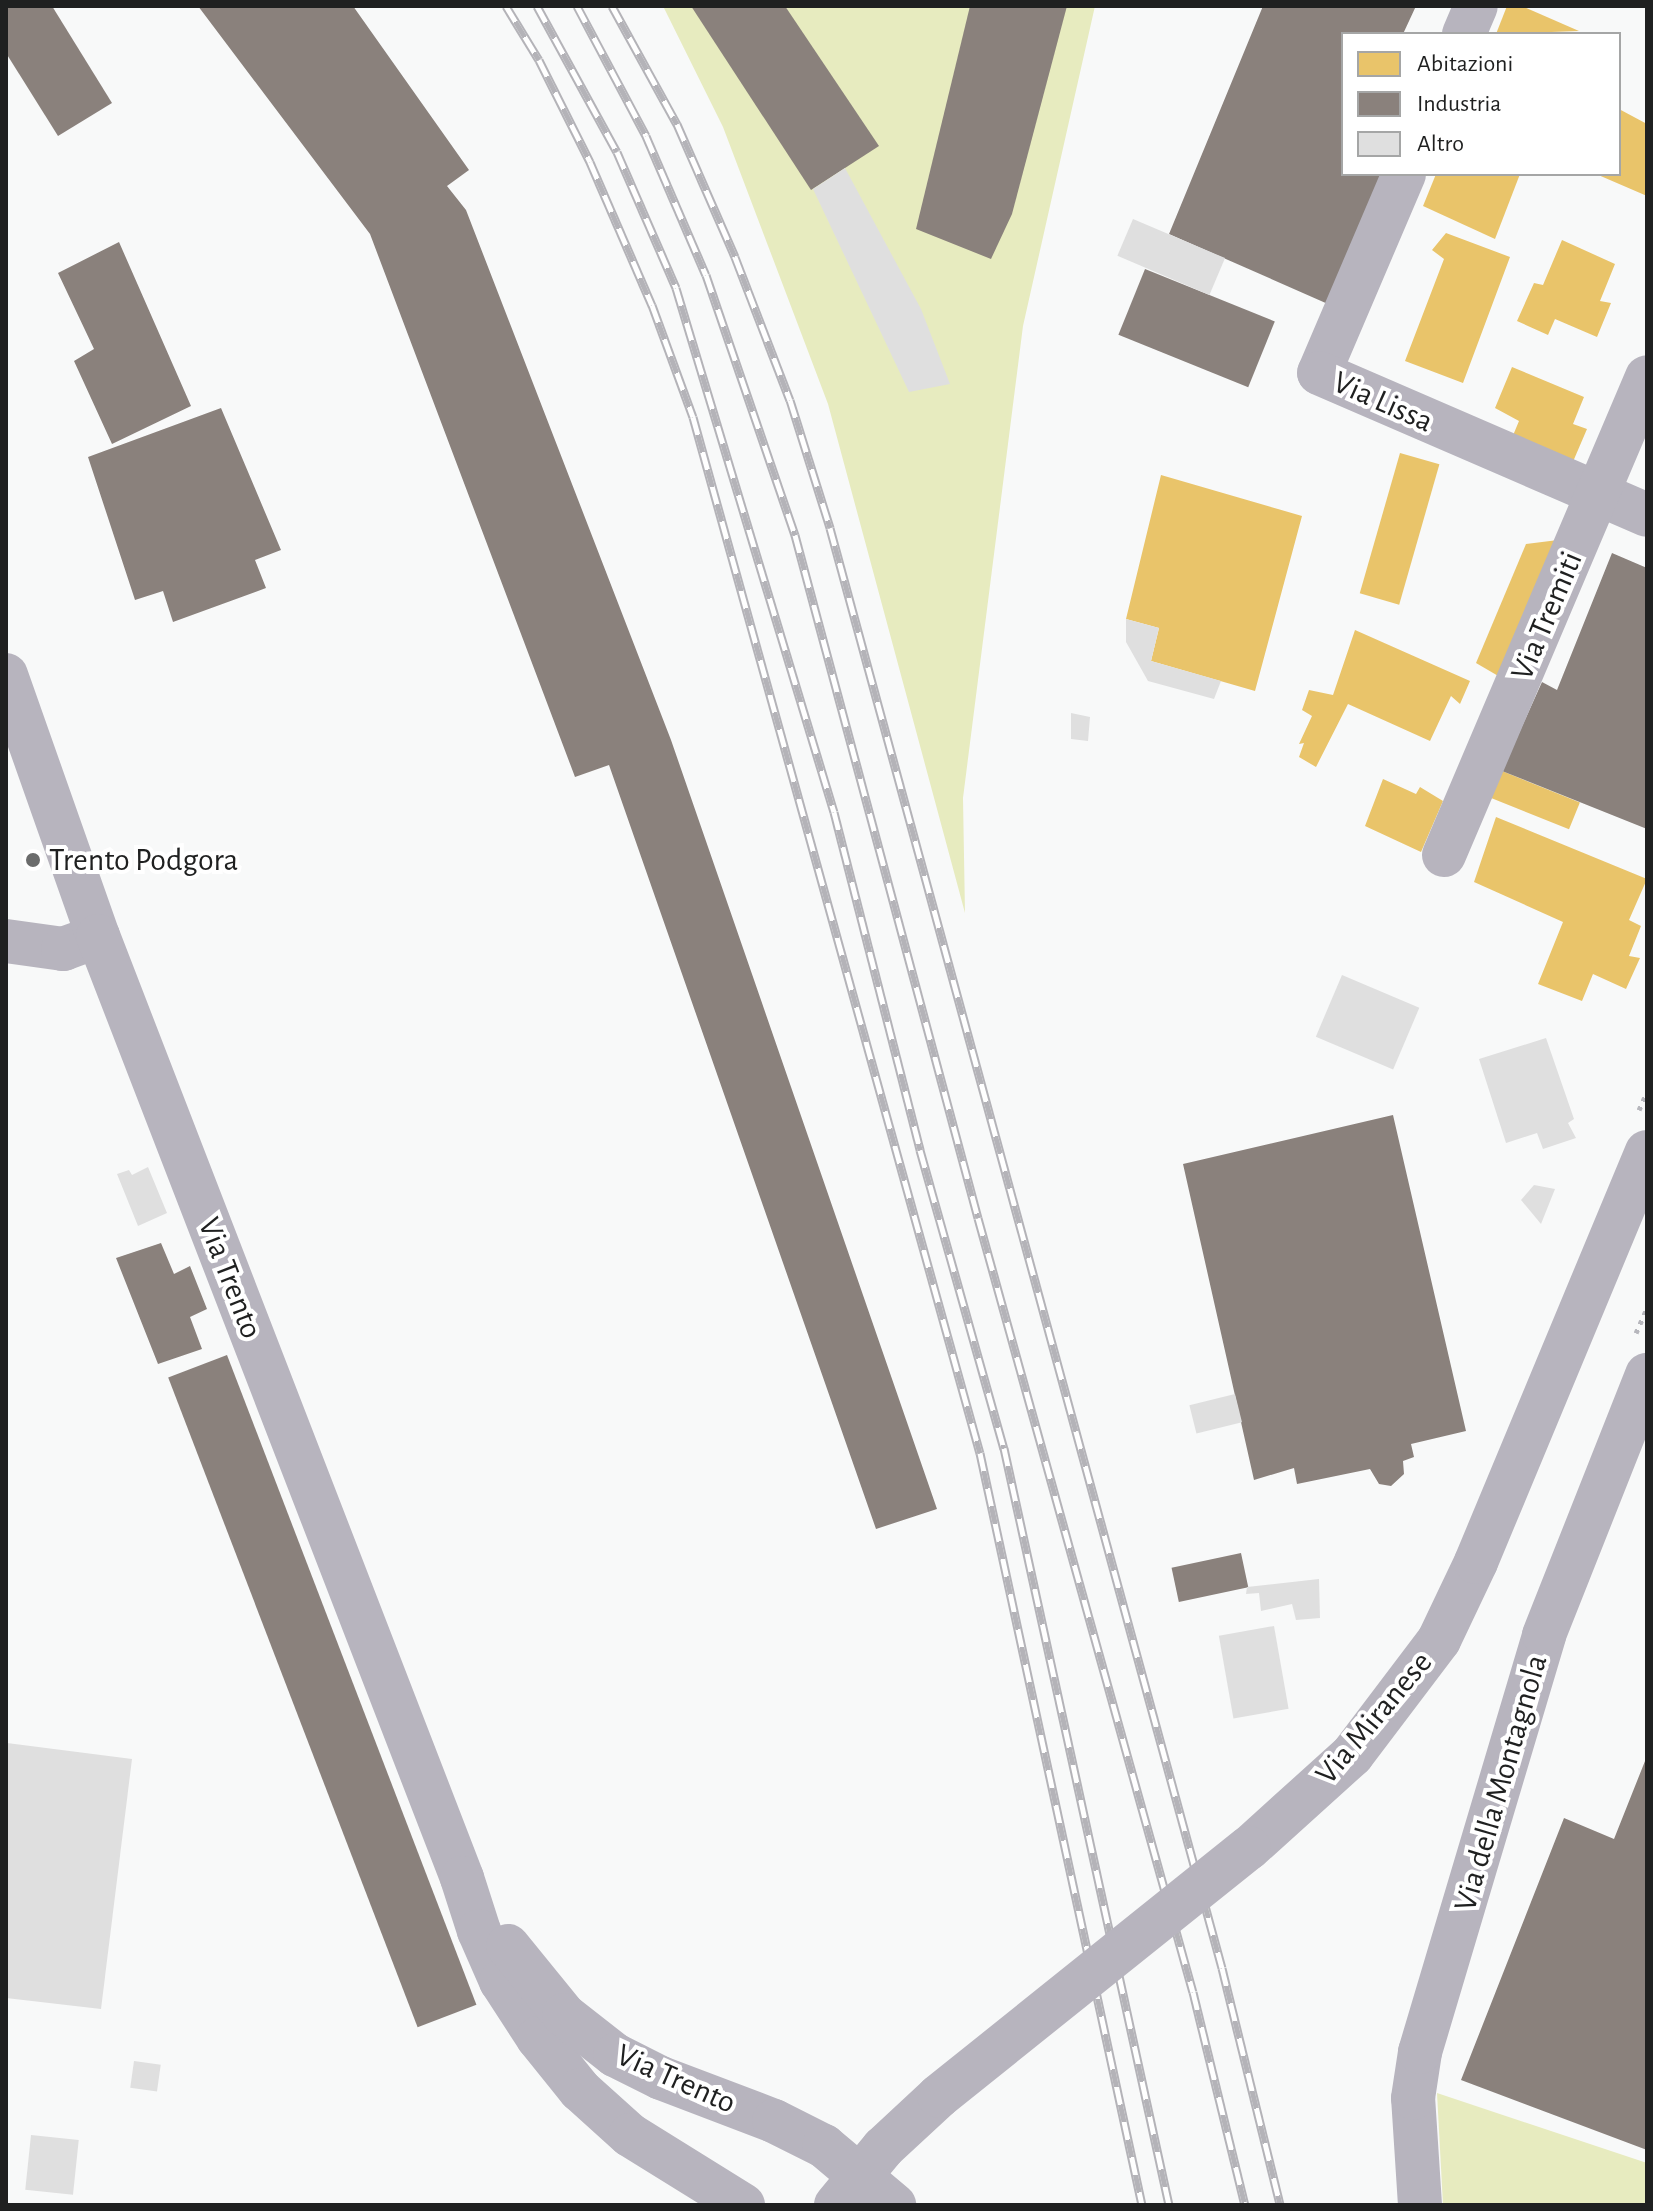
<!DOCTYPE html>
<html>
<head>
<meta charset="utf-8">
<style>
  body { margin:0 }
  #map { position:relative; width:1653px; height:2211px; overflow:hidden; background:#f8f9f9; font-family:"Alegreya Sans",sans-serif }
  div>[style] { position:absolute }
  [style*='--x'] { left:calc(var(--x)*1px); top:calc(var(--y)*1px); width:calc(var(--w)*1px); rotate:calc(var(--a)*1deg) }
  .green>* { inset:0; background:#e7ebbf }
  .homes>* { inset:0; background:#e9c46a; transform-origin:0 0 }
  .industry>* { inset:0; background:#8a817c; transform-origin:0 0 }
  .building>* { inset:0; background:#dfdfdf; transform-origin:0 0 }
  .path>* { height:5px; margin-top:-2.5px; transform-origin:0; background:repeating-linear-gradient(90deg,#b7b7bd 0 4px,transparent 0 10px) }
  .minor>* { height:44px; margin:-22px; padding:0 22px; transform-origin:22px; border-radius:22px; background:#b7b4be }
  .tertiary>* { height:44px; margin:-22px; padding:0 22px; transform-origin:22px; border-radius:22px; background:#b7b4be }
  .rail>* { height:9px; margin-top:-4.5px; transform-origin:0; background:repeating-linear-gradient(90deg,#fff 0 18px,#b4b3b8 0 36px); box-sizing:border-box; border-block:2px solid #b4b3b8 }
  .tertiary-bridge>* { height:44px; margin:-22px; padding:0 22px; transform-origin:22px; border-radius:22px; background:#b7b4be }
  .dots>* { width:22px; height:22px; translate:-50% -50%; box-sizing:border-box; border:4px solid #fff; border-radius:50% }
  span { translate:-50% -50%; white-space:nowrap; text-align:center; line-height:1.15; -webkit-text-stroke:8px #fff; paint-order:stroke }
  .street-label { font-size:32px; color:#1f2020 }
  .poi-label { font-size:32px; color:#1f2020 }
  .left { translate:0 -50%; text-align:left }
  .frame { position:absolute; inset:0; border:8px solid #1f2020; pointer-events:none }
  .legend { position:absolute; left:1341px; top:32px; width:280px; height:144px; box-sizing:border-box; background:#fff; border:2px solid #a5a6a6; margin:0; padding:10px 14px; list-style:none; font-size:24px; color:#1f2020 }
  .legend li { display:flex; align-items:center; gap:16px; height:40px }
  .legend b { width:40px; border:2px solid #a5a6a6 }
</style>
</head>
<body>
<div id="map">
  <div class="green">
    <div style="clip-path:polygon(663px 6px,1095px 6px,1023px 326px,963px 798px,965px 913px,828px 404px,723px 127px)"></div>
    <div style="clip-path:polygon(1437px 2093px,1647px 2163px,1647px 2205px,1443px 2205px)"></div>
  </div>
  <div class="homes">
    <div style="clip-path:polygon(1507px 6px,1522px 6px,1579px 31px,1496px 34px)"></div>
    <div style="clip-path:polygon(1619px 109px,1647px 124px,1647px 196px,1596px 174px,1619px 174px)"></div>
    <div style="clip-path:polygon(1436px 174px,1520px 174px,1495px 239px,1423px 206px)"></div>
    <div style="clip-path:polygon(1446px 233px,1510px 257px,1463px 383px,1405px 361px,1444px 259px,1432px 250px)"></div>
    <div style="clip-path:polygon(1562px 240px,1615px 264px,1600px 301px,1611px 303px,1597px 337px,1555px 319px,1548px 335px,1517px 321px,1534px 283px,1543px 285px)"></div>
    <div style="clip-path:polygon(1512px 367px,1584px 397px,1573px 424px,1587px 429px,1569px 471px,1509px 445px,1519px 421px,1495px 408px)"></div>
    <div style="left:1400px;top:453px;width:41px;height:146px;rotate:16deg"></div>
    <div style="clip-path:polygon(1161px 475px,1302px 516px,1255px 691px,1151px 661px,1159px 628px,1126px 619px)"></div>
    <div style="clip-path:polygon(1558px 540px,1500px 677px,1476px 663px,1526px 544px)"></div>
    <div style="clip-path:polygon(1355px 630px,1470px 681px,1460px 704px,1451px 696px,1430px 741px,1348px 704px,1316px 767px,1299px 757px,1304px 743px,1299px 744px,1312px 716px,1302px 710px,1309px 690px,1333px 695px)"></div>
    <div style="left:1502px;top:771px;width:84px;height:29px;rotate:22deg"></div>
    <div style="clip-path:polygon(1383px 779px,1416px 794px,1420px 787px,1443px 801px,1421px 852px,1365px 826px)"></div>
    <div style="clip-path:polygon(1496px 817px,1647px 879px,1629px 920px,1641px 926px,1629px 956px,1640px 958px,1626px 989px,1593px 974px,1582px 1001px,1538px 984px,1563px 922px,1474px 882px)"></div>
  </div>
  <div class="industry">
    <div style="clip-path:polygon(6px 6px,52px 6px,112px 103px,58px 136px,6px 53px)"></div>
    <div style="clip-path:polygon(198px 6px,353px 6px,469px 170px,447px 186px,466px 210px,671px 740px,937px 1509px,876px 1529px,609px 765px,575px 777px,370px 234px)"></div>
    <div style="clip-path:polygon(691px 6px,785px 6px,879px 146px,811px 190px)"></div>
    <div style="clip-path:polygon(970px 6px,1067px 6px,1012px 214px,991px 259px,916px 229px)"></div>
    <div style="clip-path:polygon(1263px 6px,1416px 6px,1403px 34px,1343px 34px,1343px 174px,1392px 174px,1337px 308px,1169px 234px)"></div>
    <div style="clip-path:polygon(119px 242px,191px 406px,112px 444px,74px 361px,94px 349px,58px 273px)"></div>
    <div style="left:1145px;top:269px;width:140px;height:71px;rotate:22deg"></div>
    <div style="clip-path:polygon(221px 408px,281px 550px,255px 560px,266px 588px,173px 622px,163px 591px,135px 600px,88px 457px)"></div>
    <div style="clip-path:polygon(1612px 553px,1647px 568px,1647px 829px,1502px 771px,1542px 682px,1557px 690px)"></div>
    <div style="clip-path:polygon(1393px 1115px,1466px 1431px,1411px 1444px,1414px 1457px,1403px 1461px,1404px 1474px,1391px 1486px,1379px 1484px,1370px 1469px,1297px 1484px,1294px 1468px,1254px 1480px,1183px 1164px)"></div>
    <div style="clip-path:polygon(161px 1243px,174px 1274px,190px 1266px,207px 1309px,190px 1317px,202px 1349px,158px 1364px,116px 1258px)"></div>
    <div style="left:227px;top:1355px;width:696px;height:63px;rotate:69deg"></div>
    <div style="left:1241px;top:1553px;width:35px;height:71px;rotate:78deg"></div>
    <div style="clip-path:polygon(1647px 1756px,1647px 2150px,1461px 2080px,1564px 1818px,1614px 1839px)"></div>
  </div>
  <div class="building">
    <div style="clip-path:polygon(845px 168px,921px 309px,950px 384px,909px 392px,813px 189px)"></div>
    <div style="left:1133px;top:219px;width:100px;height:40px;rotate:23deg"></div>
    <div style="clip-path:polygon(1126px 619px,1159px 628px,1151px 661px,1221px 681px,1214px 699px,1148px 681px,1126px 642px)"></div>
    <div style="clip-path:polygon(1071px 713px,1090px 717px,1088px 741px,1071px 739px)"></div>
    <div style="left:1342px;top:975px;width:84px;height:67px;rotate:23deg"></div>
    <div style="clip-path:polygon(1546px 1038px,1574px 1119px,1568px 1123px,1576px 1138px,1543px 1149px,1537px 1133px,1506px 1143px,1479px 1059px)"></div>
    <div style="clip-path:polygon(148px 1167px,167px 1213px,138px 1226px,117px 1174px,129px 1170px,132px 1175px)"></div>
    <div style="clip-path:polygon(1534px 1185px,1555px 1189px,1541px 1224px,1521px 1200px)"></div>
    <div style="left:1235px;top:1394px;width:29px;height:47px;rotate:76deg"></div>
    <div style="clip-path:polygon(1319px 1579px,1320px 1618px,1296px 1620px,1292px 1604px,1261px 1611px,1259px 1593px,1246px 1594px,1247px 1587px)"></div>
    <div style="left:1274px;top:1626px;width:84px;height:56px;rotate:80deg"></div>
    <div style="clip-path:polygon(7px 1743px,132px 1759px,101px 2009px,6px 1998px)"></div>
    <div style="left:134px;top:2061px;width:27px;height:27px;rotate:8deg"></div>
    <div style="left:31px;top:2135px;width:48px;height:55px;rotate:6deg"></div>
  </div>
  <div class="path">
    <div style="--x:1639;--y:1110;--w:20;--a:-66"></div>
    <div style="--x:1636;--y:1333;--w:27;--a:-66"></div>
  </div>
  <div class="minor">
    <div style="--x:1464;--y:34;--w:30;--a:-67"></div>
    <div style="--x:1404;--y:174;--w:216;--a:113.1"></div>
    <div style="--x:1319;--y:373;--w:357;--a:23.4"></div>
    <div style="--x:1444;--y:855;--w:519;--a:-66.99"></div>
    <div style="--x:6;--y:941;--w:58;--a:8"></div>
    <div style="--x:63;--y:949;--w:37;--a:-20"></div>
  </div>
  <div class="tertiary">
    <div style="--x:6;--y:675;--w:277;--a:70.6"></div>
    <div style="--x:98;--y:936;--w:1010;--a:68.87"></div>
    <div style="--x:462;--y:1878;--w:56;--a:72.2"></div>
    <div style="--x:479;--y:1931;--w:55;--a:66.3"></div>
    <div style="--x:501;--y:1981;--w:68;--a:57"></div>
    <div style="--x:538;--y:2038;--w:67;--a:51.1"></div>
    <div style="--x:580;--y:2090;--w:67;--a:42"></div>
    <div style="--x:630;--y:2135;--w:133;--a:31.8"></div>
    <div style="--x:1249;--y:1848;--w:139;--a:-42.1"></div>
    <div style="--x:1352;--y:1755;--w:144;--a:-52.9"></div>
    <div style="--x:1439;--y:1640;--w:86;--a:-64.6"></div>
    <div style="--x:1476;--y:1562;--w:444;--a:-67.4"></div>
    <div style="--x:508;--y:1946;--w:89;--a:50.9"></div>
    <div style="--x:564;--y:2015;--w:65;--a:38.1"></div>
    <div style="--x:615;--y:2055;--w:51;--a:26.6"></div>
    <div style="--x:661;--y:2078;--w:121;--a:20.8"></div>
    <div style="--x:774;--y:2121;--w:56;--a:26.6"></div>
    <div style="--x:824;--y:2146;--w:92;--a:40.1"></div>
    <div style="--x:1420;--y:2205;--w:107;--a:-93.7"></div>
    <div style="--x:1413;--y:2098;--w:47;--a:-81.3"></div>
    <div style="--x:1420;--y:2052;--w:435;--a:-73.4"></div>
    <div style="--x:1544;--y:1635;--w:280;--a:-68.4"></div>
  </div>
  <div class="rail">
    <div style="--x:506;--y:6;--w:63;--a:58.6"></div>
    <div style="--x:539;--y:60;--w:114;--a:63.4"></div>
    <div style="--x:590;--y:162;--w:156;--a:66.6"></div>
    <div style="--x:652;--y:305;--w:119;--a:69.9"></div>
    <div style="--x:693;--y:417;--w:1075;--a:74.52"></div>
    <div style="--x:980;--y:1453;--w:769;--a:77.84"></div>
    <div style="--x:537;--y:6;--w:166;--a:61.3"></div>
    <div style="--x:617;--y:152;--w:148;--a:66.5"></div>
    <div style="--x:676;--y:288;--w:547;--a:73.22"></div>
    <div style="--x:834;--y:812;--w:349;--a:75.7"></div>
    <div style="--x:920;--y:1150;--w:310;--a:74.3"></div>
    <div style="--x:1004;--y:1448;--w:775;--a:77.7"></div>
    <div style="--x:577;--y:6;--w:147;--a:62"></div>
    <div style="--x:646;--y:136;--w:151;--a:66.7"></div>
    <div style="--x:706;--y:275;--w:275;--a:71.1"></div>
    <div style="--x:795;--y:535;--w:707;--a:75"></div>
    <div style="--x:978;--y:1218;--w:803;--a:74.48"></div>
    <div style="--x:1193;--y:1992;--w:219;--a:76.3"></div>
    <div style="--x:612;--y:6;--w:135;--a:61.2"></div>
    <div style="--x:677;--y:124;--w:145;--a:66.4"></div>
    <div style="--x:735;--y:257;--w:153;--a:69"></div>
    <div style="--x:790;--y:400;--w:134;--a:72.6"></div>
    <div style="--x:830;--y:528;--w:1492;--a:74.77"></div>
    <div style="--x:1222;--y:1968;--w:244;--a:76.2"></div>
  </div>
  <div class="tertiary-bridge">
    <div style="--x:836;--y:2205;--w:74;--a:-50.5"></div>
    <div style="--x:883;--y:2148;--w:76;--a:-42.9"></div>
    <div style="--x:939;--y:2096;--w:397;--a:-38.7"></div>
  </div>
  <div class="dots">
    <div style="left:33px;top:860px;background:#6b6c6c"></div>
  </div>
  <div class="street-label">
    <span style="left:1383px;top:402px;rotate:24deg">Via Lissa</span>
    <span style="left:1547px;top:616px;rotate:-67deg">Via Tremiti</span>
    <span style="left:230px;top:1278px;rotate:69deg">Via Trento</span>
    <span style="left:1374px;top:1718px;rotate:-50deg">Via Miranese</span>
    <span style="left:1501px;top:1783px;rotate:-74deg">Via della Montagnola</span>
    <span style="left:676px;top:2079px;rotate:24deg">Via Trento</span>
  </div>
  <div class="poi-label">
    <span class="left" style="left:49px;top:860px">Trento Podgora</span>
  </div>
  <div class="frame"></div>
  <ul class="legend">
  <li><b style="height:22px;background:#e9c46a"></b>Abitazioni</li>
  <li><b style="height:22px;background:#8a817c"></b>Industria</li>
  <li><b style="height:22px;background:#dfdfdf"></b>Altro</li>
  </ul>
</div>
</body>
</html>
